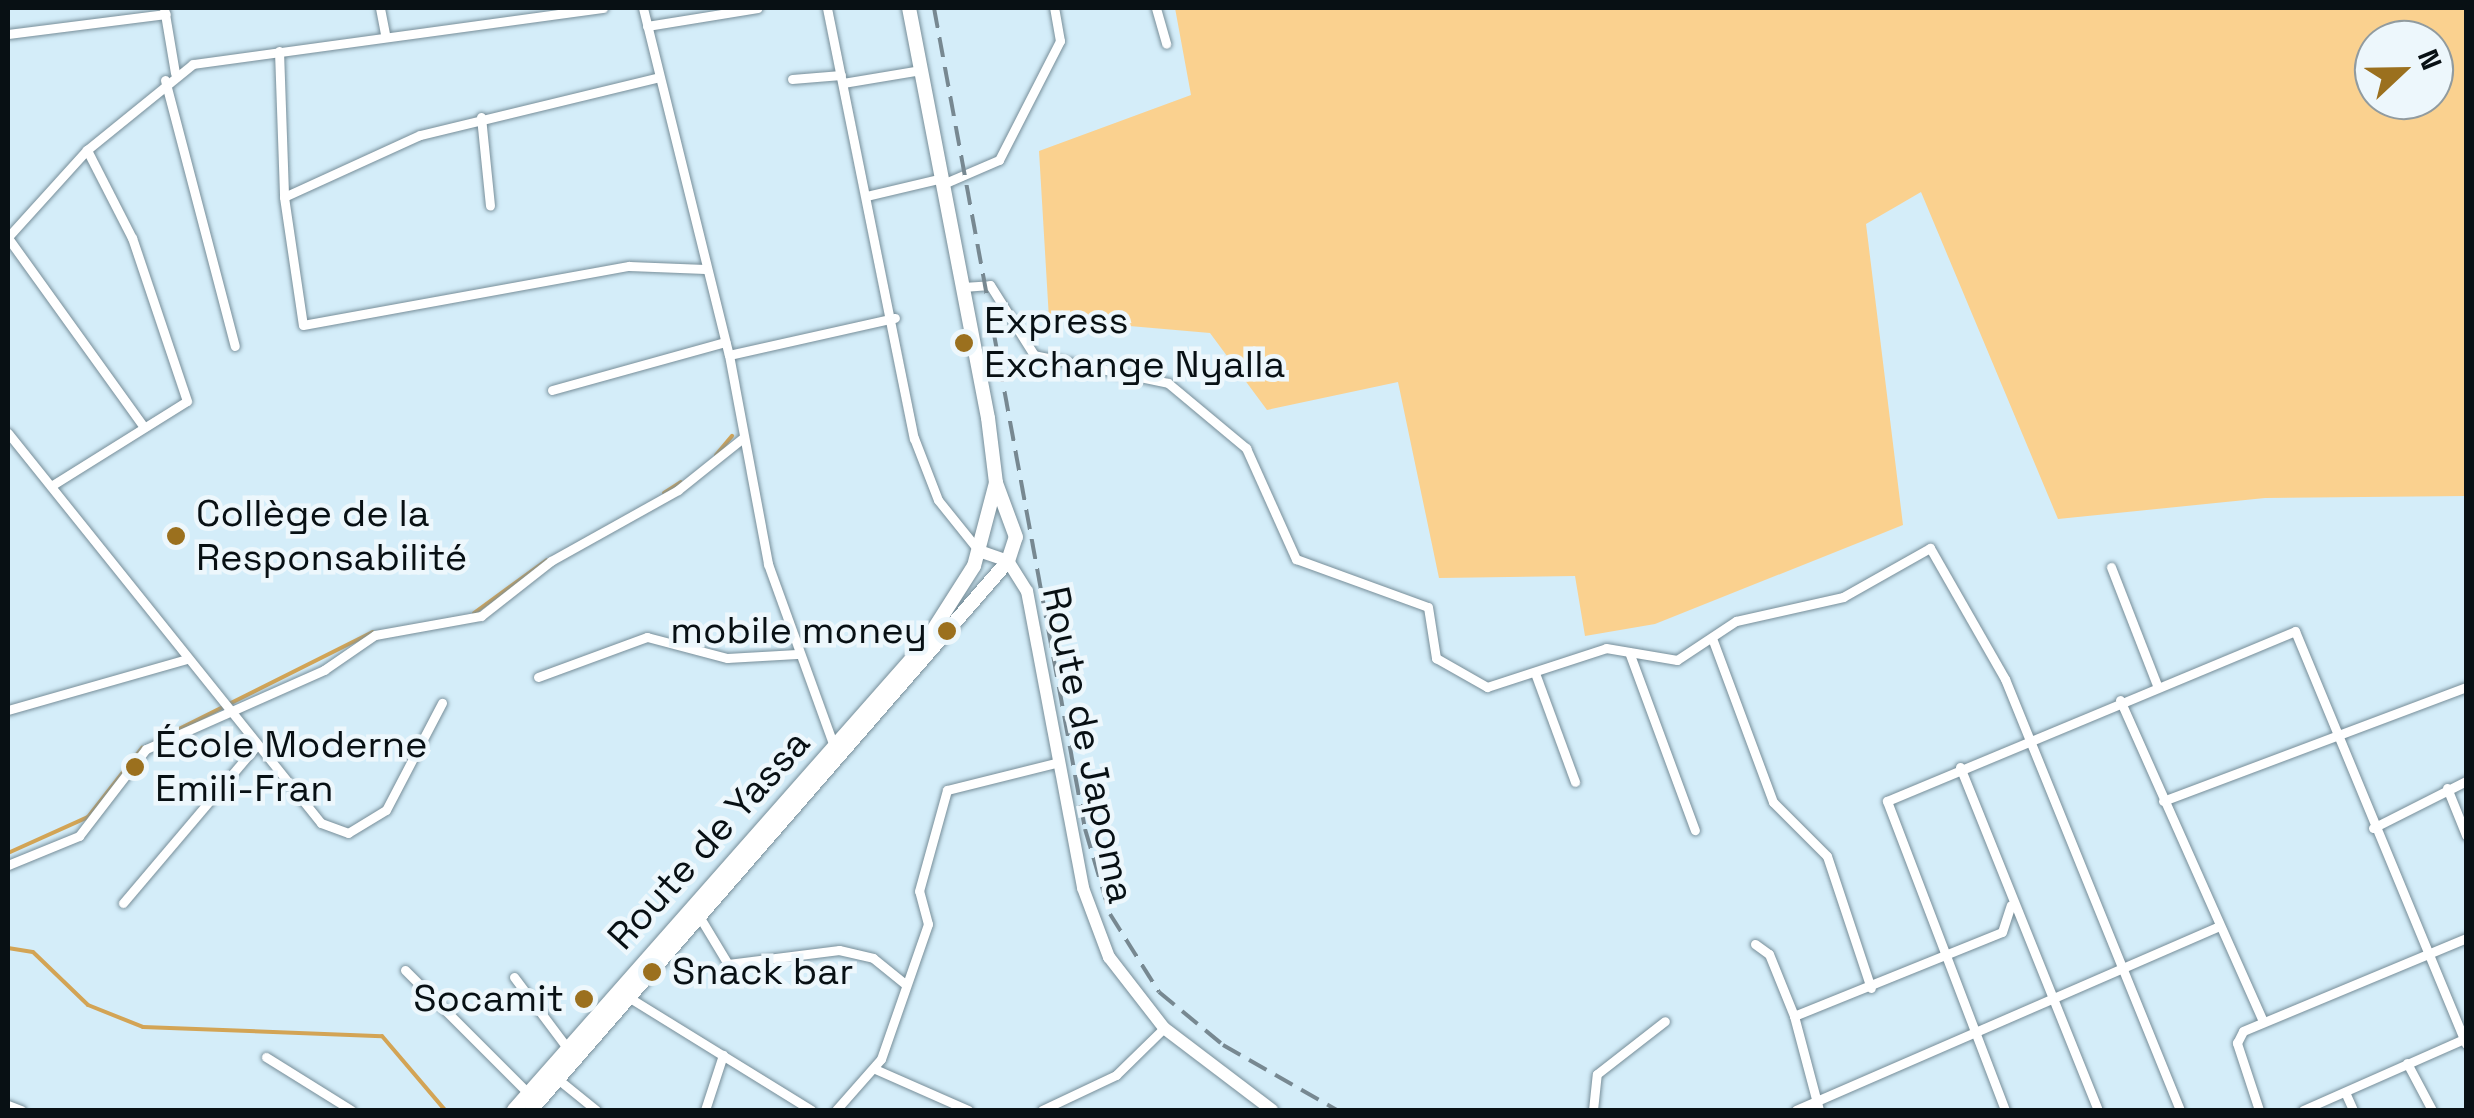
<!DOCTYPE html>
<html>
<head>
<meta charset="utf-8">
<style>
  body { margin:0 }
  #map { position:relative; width:2474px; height:1118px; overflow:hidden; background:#d4edf9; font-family:"Space Grotesk",sans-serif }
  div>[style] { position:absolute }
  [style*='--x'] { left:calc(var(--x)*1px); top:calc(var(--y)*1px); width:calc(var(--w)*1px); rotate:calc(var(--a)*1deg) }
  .green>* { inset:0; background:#fad18f }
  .stream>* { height:4px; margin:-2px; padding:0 2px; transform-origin:2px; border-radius:2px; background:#d3a455 }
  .roads { filter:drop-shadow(0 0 2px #778e99) drop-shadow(0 0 2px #778e99) }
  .street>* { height:9px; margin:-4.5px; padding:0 4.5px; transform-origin:4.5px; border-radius:4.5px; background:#fff }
  .secondary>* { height:12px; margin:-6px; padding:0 6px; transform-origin:6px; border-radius:6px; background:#fff }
  .primary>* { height:14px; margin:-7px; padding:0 7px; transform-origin:7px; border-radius:7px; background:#fff }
  .rail>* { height:4px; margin-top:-2px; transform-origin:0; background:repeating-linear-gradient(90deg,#778891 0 20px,transparent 0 30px) }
  .dots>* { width:28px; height:28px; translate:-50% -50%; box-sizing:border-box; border:5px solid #edf7fc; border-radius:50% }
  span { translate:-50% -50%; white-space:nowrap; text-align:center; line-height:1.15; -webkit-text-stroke:9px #edf7fc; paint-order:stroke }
  .poi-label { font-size:38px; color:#081014 }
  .left { translate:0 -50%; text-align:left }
  .right { translate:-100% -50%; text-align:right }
  .street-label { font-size:38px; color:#081014 }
  .frame { position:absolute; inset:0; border:10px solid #081014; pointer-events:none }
  .north { position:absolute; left:2354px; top:20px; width:100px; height:100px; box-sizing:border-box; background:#edf7fc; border:2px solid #919b9f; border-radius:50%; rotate:68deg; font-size:28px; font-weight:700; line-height:40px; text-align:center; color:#081014 }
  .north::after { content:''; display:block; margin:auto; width:35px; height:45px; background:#9b701e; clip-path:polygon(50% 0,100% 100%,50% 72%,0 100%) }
</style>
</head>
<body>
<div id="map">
  <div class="green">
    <div style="clip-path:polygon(evenodd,1175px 8px,2466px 8px,2466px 496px,2265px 498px,2058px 519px,1921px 192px,1866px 224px,1903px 525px,1655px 624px,1585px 636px,1575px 576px,1439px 578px,1398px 382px,1267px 410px,1210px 333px,1049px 319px,1039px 151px,1191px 95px,1175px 8px,2374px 40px,2434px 40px,2434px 100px,2374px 100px,2374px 40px)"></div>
  </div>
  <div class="stream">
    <div style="--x:716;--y:455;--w:25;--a:-50"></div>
    <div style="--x:664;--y:493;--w:20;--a:-33"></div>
    <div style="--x:474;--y:613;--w:90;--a:-36"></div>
    <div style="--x:159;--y:739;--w:239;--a:-26.6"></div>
    <div style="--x:8;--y:853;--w:88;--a:-24.2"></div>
    <div style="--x:88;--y:817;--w:88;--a:-52"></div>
    <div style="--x:8;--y:948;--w:25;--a:9"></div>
    <div style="--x:33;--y:952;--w:76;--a:43.9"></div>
    <div style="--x:88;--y:1005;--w:59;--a:21.8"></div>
    <div style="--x:143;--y:1027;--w:239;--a:2.2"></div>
    <div style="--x:382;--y:1036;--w:97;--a:49.6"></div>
  </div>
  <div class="roads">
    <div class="street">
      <div style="--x:164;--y:8;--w:66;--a:80.4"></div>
      <div style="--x:380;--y:8;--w:26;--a:79"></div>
      <div style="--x:643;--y:8;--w:357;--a:76.1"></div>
      <div style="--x:729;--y:355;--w:213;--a:79.4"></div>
      <div style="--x:768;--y:564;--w:197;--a:70.1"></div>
      <div style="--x:827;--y:8;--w:439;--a:78.6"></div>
      <div style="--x:914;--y:438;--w:66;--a:68.8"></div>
      <div style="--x:938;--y:500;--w:65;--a:51.2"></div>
      <div style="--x:1156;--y:8;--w:37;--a:74"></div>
      <div style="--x:647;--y:26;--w:112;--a:-9.2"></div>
      <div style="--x:8;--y:34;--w:159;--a:-7.2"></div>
      <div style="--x:279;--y:51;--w:146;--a:88"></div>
      <div style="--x:284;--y:197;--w:129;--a:81.6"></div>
      <div style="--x:303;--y:325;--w:331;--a:-10.3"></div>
      <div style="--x:629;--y:266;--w:76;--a:2.3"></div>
      <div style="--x:792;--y:79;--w:49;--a:-4.7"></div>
      <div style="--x:165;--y:80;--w:275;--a:75.3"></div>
      <div style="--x:843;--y:83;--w:79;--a:-9.5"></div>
      <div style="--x:481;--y:117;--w:89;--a:84.2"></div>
      <div style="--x:943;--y:184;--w:61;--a:-23.2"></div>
      <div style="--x:999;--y:160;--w:134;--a:-62.9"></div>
      <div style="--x:1060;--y:41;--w:34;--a:-100"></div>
      <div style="--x:866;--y:196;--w:78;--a:-13.3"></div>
      <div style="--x:284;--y:197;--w:149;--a:-24.5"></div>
      <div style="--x:420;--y:135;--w:246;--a:-13.6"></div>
      <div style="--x:8;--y:237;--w:118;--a:-47.8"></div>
      <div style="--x:87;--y:150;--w:136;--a:-39.1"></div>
      <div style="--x:193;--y:64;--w:414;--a:-7.8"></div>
      <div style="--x:8;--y:238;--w:233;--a:54.3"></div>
      <div style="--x:963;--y:287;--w:27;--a:-4"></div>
      <div style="--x:990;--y:285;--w:83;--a:57.8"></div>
      <div style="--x:1034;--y:355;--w:137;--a:11.8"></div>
      <div style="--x:1168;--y:383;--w:102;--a:39.8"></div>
      <div style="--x:1246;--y:448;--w:122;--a:65.8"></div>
      <div style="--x:1296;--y:559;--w:140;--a:20"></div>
      <div style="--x:1428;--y:607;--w:52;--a:81.1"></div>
      <div style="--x:1436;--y:658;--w:59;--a:29.6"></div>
      <div style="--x:1487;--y:687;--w:125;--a:-18.1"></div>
      <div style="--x:1606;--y:648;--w:72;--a:9.6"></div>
      <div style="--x:1677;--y:660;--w:71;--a:-33.5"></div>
      <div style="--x:1736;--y:621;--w:110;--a:-12.6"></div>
      <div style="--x:1843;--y:597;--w:100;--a:-29.4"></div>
      <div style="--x:1930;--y:548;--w:151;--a:60.2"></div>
      <div style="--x:2005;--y:679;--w:465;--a:67.9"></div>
      <div style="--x:729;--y:355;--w:170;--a:-12.6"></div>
      <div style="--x:552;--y:390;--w:180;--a:-15.5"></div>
      <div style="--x:8;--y:433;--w:500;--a:51.25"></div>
      <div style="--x:321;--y:823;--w:29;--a:20"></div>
      <div style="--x:348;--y:833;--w:44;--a:-31.2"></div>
      <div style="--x:386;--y:810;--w:121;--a:-62.4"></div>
      <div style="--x:51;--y:486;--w:160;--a:-32"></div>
      <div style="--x:187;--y:401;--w:172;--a:-108.6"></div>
      <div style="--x:132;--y:238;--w:99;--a:-117.1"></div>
      <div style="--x:2111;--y:567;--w:127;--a:68.7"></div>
      <div style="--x:1712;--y:638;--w:175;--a:69.6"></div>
      <div style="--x:1773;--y:802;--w:76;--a:45"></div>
      <div style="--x:1827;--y:856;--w:139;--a:71.6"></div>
      <div style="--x:1629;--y:652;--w:190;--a:69.7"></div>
      <div style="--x:1535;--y:673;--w:116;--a:69.8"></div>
      <div style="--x:538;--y:677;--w:116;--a:-20.2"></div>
      <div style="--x:647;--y:637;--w:83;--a:14.7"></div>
      <div style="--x:727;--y:658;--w:70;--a:-3.3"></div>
      <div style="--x:2120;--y:700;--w:349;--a:66"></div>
      <div style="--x:8;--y:710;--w:186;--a:-15.9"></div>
      <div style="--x:1960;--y:767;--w:370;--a:68.1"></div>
      <div style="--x:2447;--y:788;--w:51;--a:68"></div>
      <div style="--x:2163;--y:801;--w:324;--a:-20.6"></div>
      <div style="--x:2373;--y:828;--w:104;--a:-26.8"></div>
      <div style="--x:8;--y:865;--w:77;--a:-22.2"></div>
      <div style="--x:79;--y:836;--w:110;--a:-52.4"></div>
      <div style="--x:146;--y:749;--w:195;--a:-23.9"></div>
      <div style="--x:324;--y:670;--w:62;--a:-34.5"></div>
      <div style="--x:375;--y:635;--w:108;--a:-10.2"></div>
      <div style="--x:481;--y:616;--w:89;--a:-38.2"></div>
      <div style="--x:551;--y:561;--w:145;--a:-29.2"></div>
      <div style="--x:678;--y:490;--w:83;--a:-38.7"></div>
      <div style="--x:123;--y:903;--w:207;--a:-49.7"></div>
      <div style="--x:699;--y:916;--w:56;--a:58.9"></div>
      <div style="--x:728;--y:964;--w:112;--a:-7.2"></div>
      <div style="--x:839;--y:950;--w:35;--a:13"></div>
      <div style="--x:873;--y:958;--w:41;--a:39.1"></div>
      <div style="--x:1755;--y:944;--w:17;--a:36"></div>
      <div style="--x:1769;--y:954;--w:67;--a:68"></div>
      <div style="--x:1794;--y:1016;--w:97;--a:75.1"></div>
      <div style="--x:405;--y:970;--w:175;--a:45"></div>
      <div style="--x:514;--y:977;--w:90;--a:53.1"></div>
      <div style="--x:625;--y:995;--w:219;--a:31.7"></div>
      <div style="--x:1794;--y:1016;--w:224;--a:-22"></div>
      <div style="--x:2002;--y:932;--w:28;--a:-72"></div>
      <div style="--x:266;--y:1057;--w:100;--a:31.9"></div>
      <div style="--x:2407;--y:1063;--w:53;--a:62"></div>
      <div style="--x:875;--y:1069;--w:102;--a:23.8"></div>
      <div style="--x:554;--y:1076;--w:54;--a:39"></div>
      <div style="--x:2345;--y:1092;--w:20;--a:66"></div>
      <div style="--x:8;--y:1105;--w:14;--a:21"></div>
      <div style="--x:705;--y:1110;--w:58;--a:-71.9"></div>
      <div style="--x:836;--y:1110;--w:68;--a:-48.6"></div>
      <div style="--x:881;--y:1059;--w:143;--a:-70.8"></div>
      <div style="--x:928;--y:924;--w:34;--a:-105"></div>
      <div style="--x:919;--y:891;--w:105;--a:-74.5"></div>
      <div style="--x:947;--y:790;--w:115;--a:-14"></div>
      <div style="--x:1042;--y:1110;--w:82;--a:-25.3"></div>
      <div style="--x:1116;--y:1075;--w:67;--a:-44.4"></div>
      <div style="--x:1593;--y:1110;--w:36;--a:-84"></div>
      <div style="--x:1597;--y:1074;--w:86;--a:-37.9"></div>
      <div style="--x:1796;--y:1110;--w:462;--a:-23.5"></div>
      <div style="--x:2005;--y:1110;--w:331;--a:-110.9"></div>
      <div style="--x:1887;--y:801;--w:442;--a:-22.6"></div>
      <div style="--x:2295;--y:631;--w:447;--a:67.5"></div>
      <div style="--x:2259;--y:1110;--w:71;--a:-108.2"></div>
      <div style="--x:2237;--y:1043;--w:13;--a:-63"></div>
      <div style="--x:2243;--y:1031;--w:242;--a:-22.6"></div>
      <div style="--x:2303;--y:1110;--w:178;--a:-23.8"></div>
    </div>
    <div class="secondary">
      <div style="--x:979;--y:551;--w:31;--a:19"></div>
      <div style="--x:1008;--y:561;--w:36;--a:58"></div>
      <div style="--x:1027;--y:591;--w:302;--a:79.3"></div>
      <div style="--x:1083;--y:888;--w:74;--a:69.4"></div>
      <div style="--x:1109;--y:957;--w:90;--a:52.2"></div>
      <div style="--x:1164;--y:1028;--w:136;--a:37.2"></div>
    </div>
    <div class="primary">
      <div style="--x:514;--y:1110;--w:619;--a:-48.6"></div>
      <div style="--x:923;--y:646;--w:95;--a:-57.5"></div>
      <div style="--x:974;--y:566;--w:86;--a:-75.2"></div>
      <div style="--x:996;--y:483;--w:65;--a:-97"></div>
      <div style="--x:988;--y:418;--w:418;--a:-100.9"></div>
      <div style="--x:531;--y:1110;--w:727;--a:-49.01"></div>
      <div style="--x:1008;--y:561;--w:25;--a:-72"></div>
      <div style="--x:1016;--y:537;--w:58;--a:-110.3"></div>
    </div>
  </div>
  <div class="rail">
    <div style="--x:934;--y:8;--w:835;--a:79.58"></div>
    <div style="--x:1085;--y:829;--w:89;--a:73.6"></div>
    <div style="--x:1110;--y:914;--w:92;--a:57.9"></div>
    <div style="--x:1159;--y:992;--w:83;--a:39.6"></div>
    <div style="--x:1223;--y:1045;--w:131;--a:29.7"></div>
  </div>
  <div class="dots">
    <div style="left:964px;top:343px;background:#9b701e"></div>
    <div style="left:176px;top:536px;background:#9b701e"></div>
    <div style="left:947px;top:631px;background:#9b701e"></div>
    <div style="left:135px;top:767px;background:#9b701e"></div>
    <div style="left:652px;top:972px;background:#9b701e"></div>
    <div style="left:584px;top:999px;background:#9b701e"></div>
  </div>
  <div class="poi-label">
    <span class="left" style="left:984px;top:343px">Express<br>Exchange Nyalla</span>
    <span class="left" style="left:196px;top:536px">Collège de la<br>Responsabilité</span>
    <span class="right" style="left:927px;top:631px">mobile money</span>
    <span class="left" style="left:155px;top:767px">École Moderne<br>Emili-Fran</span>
    <span class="left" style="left:672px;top:972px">Snack bar</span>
    <span class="right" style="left:564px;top:999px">Socamit</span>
  </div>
  <div class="street-label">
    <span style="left:1088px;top:745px;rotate:78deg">Route de Japoma</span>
    <span style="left:709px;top:840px;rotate:-48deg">Route de Yassa</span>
  </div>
  <div class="frame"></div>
  <div class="north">N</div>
</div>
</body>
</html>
